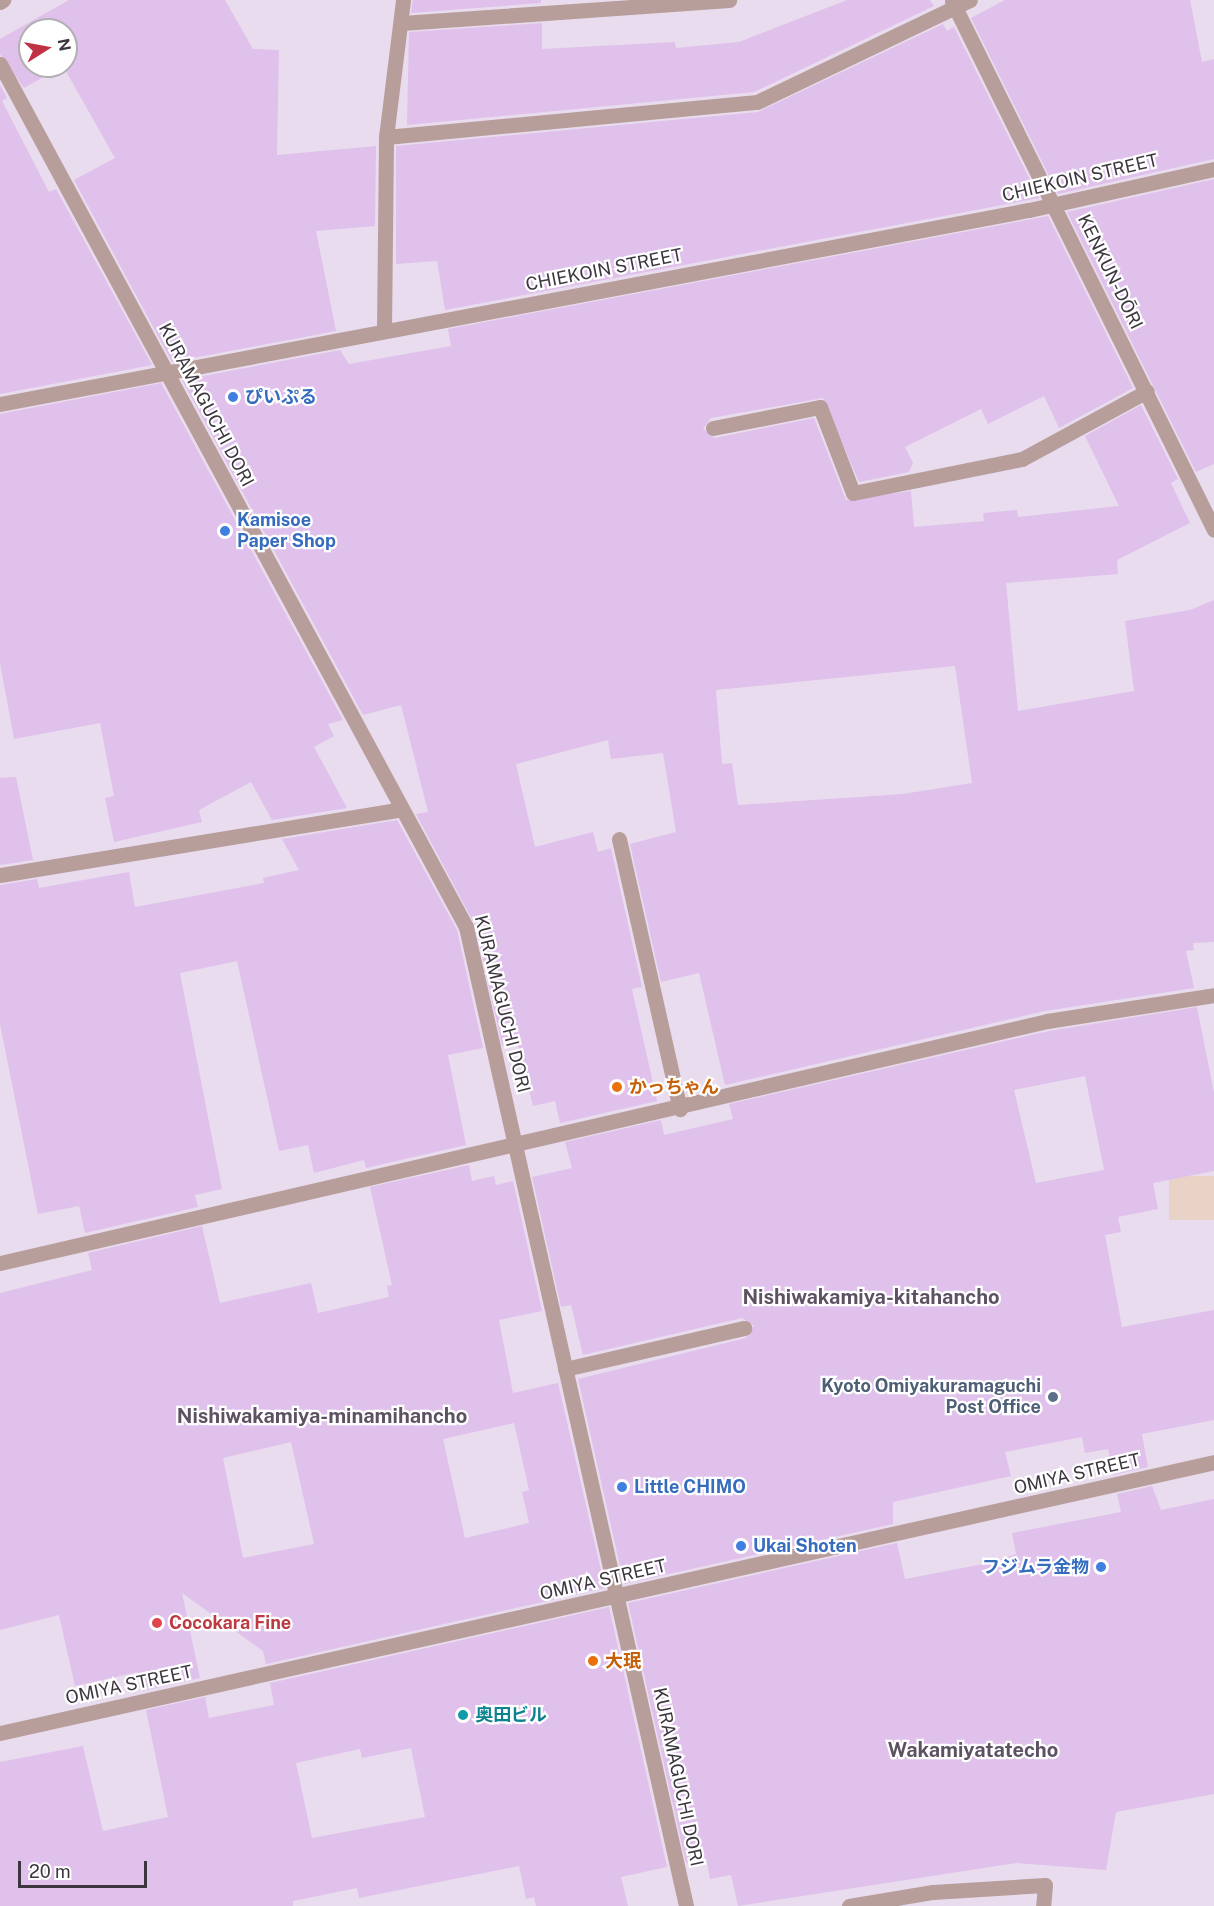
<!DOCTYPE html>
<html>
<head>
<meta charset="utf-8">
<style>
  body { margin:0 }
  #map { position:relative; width:1214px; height:1906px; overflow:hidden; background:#e9dcee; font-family:"Public Sans","Noto Sans JP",sans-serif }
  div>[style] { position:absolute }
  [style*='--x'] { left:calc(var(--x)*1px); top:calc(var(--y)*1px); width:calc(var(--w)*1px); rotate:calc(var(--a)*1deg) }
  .commercial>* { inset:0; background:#e9d2c6; transform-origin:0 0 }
  .building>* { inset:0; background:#dfc1eb }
  .minor>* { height:15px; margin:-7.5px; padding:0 7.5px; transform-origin:7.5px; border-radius:7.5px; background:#b79e9b }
  .dots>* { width:16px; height:16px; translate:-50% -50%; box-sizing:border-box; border:3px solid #fff; border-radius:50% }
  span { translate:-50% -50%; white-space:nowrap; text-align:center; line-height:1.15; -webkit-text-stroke:4.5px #fff; paint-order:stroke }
  .street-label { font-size:18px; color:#3c373e }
  .shop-label { font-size:18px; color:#366cbe; font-weight:700 }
  .left { translate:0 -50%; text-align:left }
  .right { translate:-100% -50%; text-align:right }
  .food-label { font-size:18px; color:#c56008; font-weight:700 }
  .service-label { font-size:18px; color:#4e5e75; font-weight:700 }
  .health-label { font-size:18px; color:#be3a42; font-weight:700 }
  .culture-label { font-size:18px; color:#0d838f; font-weight:700 }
  .neighbourhood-label { font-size:20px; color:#5d5262; font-weight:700 }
  .north { position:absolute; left:18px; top:18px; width:60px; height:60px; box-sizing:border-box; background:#fff; border:2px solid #b1afb2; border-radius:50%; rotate:79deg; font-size:16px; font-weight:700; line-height:24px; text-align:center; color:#3c373e }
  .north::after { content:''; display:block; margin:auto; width:21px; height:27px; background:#c13144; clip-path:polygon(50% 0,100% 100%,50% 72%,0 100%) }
  .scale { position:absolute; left:18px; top:1861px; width:129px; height:27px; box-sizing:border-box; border:3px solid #3c373e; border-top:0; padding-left:8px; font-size:18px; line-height:21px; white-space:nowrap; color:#3c373e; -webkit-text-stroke:4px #fff; paint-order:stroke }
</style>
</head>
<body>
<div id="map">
  <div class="commercial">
    <div style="left:1214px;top:1176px;width:44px;height:45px;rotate:90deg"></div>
  </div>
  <div class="building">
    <div style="clip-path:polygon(evenodd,69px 0,225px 0,253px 49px,279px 50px,277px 155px,376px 146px,375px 226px,316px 231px,336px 331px,172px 362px,74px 180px,115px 158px,63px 66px,24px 88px,0 54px,0 39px,69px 0,30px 30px,66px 30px,66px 66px,30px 66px,30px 30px)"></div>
    <div style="clip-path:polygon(413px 0,541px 0,541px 3px,411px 13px)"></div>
    <div style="clip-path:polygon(847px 0,930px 0,934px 6px,754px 92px,407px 125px,409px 32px,542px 23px,542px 49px,675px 42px,676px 48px,739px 42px)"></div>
    <div style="clip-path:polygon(1005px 0,1190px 0,1202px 62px,1214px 59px,1214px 159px,1058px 194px,971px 18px)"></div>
    <div style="clip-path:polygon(943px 24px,947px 31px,954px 27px,1039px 198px,445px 310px,437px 261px,396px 264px,396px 146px,758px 112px)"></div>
    <div style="clip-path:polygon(0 85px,7px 98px,2px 101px,49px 192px,56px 189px,152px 365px,0 394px)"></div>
    <div style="clip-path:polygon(1214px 179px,1214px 464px,1196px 472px,1067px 212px)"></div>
    <div style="clip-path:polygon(evenodd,1048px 216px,1133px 388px,1059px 428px,1044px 396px,988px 424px,981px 409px,905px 447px,913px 463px,909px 472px,859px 482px,823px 398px,711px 418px,703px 429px,715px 438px,814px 418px,846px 500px,911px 491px,914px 527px,984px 521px,983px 513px,1017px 510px,1018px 517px,1119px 506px,1085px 436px,1141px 405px,1178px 479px,1171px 483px,1190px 523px,1117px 560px,1118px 574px,1006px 583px,1018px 711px,1134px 691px,1125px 621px,1190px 610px,1214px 600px,1214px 942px,1193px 943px,1194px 950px,1186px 951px,1194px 988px,1045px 1011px,725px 1085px,699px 973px,661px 982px,630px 844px,676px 832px,663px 753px,611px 759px,608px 740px,516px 764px,535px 847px,593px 832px,598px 852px,611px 848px,642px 987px,632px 989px,657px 1101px,560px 1123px,555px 1101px,533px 1106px,517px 1042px,502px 1045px,475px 925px,416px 814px,428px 812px,401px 705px,363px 715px,182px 380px,340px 350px,349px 364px,451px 346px,448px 329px,1048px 216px,955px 666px,972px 783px,903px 794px,738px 805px,732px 763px,722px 764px,716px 690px,955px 666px)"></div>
    <div style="clip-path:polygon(161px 383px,343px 720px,328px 724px,334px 736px,314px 747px,347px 808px,272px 820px,251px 782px,199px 810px,202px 822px,114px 842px,105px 798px,114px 796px,100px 723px,14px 739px,0 663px,0 414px)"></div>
    <div style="clip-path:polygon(16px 777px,33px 860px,0 865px,0 778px)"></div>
    <div style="clip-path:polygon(397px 820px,457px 930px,483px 1048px,448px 1055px,466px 1145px,366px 1168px,364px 1160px,314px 1173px,308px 1145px,279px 1151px,237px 961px,180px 973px,222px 1189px,195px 1195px,198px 1207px,85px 1233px,79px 1206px,38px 1214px,0 1024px,0 885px,37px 879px,39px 888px,129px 872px,135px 907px,264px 883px,263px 878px,299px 870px,282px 839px)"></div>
    <div style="clip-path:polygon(evenodd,1197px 1007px,1214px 1093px,1214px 1171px,1153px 1183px,1158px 1209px,1118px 1217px,1121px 1232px,1105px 1235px,1122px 1327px,1214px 1310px,1214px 1420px,1142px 1434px,1148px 1467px,1113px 1475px,1108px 1449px,1085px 1453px,1082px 1437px,1005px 1452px,1011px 1476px,893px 1502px,893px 1524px,624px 1584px,578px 1379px,746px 1338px,754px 1326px,742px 1318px,583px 1355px,571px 1305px,561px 1307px,532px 1177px,572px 1168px,565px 1142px,661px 1120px,664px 1135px,733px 1119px,729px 1104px,1049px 1031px,1197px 1007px,1085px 1076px,1104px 1170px,1036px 1183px,1014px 1090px,1085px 1076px)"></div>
    <div style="clip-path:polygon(evenodd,469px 1165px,472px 1181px,494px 1176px,496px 1185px,513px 1181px,542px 1311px,499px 1320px,513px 1393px,558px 1383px,605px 1588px,266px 1664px,263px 1651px,182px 1593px,200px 1678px,142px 1691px,138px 1672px,75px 1686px,59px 1615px,0 1630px,0 1293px,92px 1270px,88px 1253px,202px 1226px,220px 1303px,311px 1283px,318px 1313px,389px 1297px,387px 1286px,392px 1285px,370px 1187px,469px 1165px,514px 1423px,529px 1490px,522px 1492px,529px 1523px,465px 1538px,443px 1439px,514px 1423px,469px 1165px,291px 1442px,314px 1544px,243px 1558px,223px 1458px,291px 1442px)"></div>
    <div style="clip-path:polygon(1152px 1486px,1161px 1510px,1214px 1499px,1214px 1794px,1116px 1812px,1106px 1870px,1016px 1863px,738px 1906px,731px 1875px,710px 1879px,706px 1858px,686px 1863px,628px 1603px,897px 1543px,905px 1579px,994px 1562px,1016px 1554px,1012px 1533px,1121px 1512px,1117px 1494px)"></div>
    <div style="clip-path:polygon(evenodd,609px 1607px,667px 1867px,621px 1877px,628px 1906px,536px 1906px,534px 1897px,526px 1899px,519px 1866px,359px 1898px,357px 1888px,293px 1901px,293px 1906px,0 1906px,0 1762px,83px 1746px,103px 1831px,168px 1817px,146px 1710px,205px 1697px,209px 1718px,274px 1705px,270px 1683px,609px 1607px,411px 1748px,425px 1817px,312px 1838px,296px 1763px,360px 1749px,362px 1758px,411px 1748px)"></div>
  </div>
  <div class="minor">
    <div style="--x:952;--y:1;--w:590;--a:63.65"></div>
    <div style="--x:0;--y:2;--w:4;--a:-34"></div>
    <div style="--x:402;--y:23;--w:328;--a:-4"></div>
    <div style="--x:0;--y:64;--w:981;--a:61.63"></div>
    <div style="--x:466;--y:927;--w:1003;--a:77.33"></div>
    <div style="--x:386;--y:137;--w:373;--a:-5.4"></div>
    <div style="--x:757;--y:102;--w:236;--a:-25.6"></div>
    <div style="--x:384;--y:331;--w:194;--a:-89.4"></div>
    <div style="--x:386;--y:137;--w:138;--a:-82.9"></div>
    <div style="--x:0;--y:404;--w:1047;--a:-10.68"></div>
    <div style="--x:1029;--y:210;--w:189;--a:-12.5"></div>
    <div style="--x:713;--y:428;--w:109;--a:-11.1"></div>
    <div style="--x:820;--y:407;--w:92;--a:69"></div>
    <div style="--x:853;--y:493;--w:172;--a:-11.4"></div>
    <div style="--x:1022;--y:459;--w:142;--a:-28.5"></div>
    <div style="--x:619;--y:839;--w:277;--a:77.3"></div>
    <div style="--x:0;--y:875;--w:407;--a:-9.3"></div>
    <div style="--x:0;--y:1263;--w:1075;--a:-13.01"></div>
    <div style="--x:1047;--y:1021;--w:169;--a:-8.8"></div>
    <div style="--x:565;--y:1369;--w:184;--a:-12.9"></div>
    <div style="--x:0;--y:1733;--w:1244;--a:-12.58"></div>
    <div style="--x:849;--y:1906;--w:85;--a:-9.5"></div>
    <div style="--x:933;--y:1892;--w:112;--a:-3.6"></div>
    <div style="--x:1045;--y:1885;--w:21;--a:95"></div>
  </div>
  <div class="dots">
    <div style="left:233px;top:397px;background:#3f7fe0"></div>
    <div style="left:225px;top:531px;background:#3f7fe0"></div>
    <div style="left:617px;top:1087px;background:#e8710a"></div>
    <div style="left:1053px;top:1397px;background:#5c6f8a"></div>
    <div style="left:622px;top:1487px;background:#3f7fe0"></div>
    <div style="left:741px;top:1546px;background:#3f7fe0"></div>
    <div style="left:1101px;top:1567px;background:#3f7fe0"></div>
    <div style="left:157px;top:1623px;background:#e0444e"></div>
    <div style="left:593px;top:1661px;background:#e8710a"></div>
    <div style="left:463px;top:1715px;background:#0f9aa8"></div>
  </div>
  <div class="street-label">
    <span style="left:1080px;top:178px;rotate:-13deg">CHIEKOIN STREET</span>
    <span style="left:604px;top:270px;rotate:-11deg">CHIEKOIN STREET</span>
    <span style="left:1110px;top:272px;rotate:64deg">KENKUN-DŌRI</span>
    <span style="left:206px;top:405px;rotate:62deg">KURAMAGUCHI DORI</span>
    <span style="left:502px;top:1004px;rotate:76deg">KURAMAGUCHI DORI</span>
    <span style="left:1077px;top:1474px;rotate:-13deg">OMIYA STREET</span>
    <span style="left:603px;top:1580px;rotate:-13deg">OMIYA STREET</span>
    <span style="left:129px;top:1685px;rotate:-12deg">OMIYA STREET</span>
    <span style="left:678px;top:1777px;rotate:78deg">KURAMAGUCHI DORI</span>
  </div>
  <div class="shop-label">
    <span class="left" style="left:245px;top:397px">ぴいぷる</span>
    <span class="left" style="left:237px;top:531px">Kamisoe<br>Paper Shop</span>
    <span class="left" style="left:634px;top:1487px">Little CHIMO</span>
    <span class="left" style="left:753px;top:1546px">Ukai Shoten</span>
    <span class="right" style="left:1089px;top:1567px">フジムラ金物</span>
  </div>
  <div class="food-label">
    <span class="left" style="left:629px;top:1087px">かっちゃん</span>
    <span class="left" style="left:605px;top:1661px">大珉</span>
  </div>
  <div class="service-label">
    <span class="right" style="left:1041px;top:1397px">Kyoto Omiyakuramaguchi<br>Post Office</span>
  </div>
  <div class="health-label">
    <span class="left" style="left:169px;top:1623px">Cocokara Fine</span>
  </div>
  <div class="culture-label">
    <span class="left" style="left:475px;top:1715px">奥田ビル</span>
  </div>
  <div class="neighbourhood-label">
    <span style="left:871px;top:1297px">Nishiwakamiya-kitahancho</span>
    <span style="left:322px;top:1416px">Nishiwakamiya-minamihancho</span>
    <span style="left:973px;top:1750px">Wakamiyatatecho</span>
  </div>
  <div class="north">N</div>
  <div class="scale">20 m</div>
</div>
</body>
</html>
